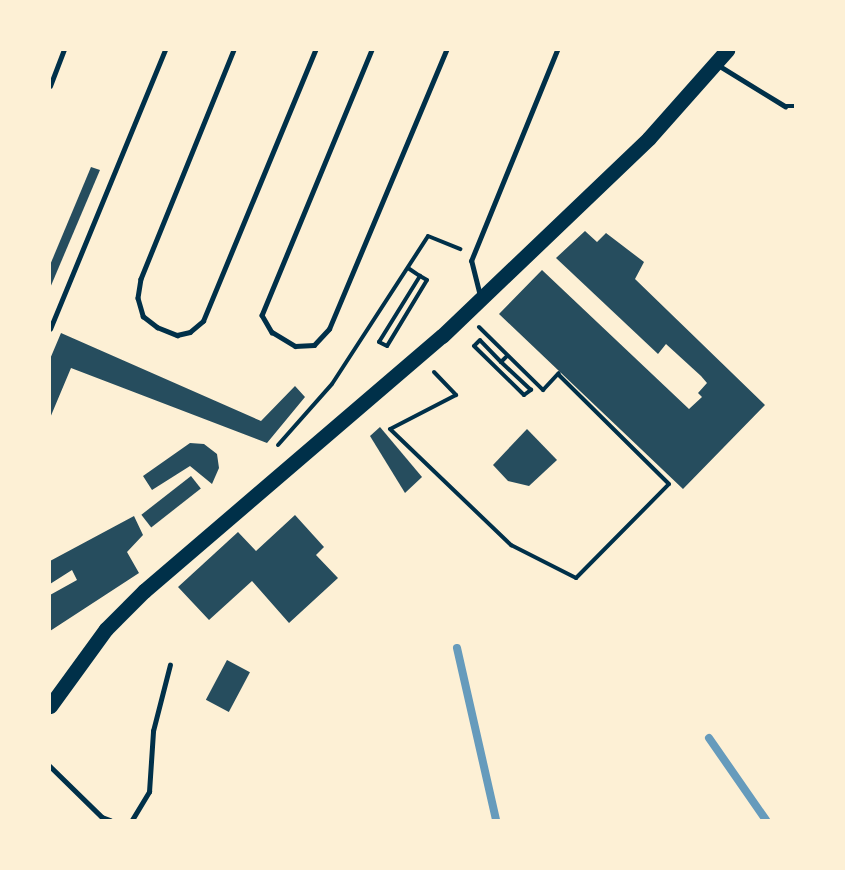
<!DOCTYPE html>
<html>
<head>
<meta charset="utf-8">
<style>
  body { margin:0 }
  #map { position:relative; width:845px; height:870px; overflow:hidden; background:#fdf0d5; font-family:Rubik,sans-serif }
  div>[style] { position:absolute }
  [style*='--x'] { left:calc(var(--x)*1px); top:calc(var(--y)*1px); width:calc(var(--w)*1px); rotate:calc(var(--a)*1deg) }
  .stream>* { height:8px; margin:-4px; padding:0 4px; transform-origin:4px; border-radius:4px; background:#669bbc }
  .building>* { inset:0; background:#264d5e; transform-origin:0 0 }
  .path>* { height:4px; margin:-2px; padding:0 2px; transform-origin:2px; border-radius:2px; background:#003049 }
  .service>* { height:4.5px; margin:-2.25px; padding:0 2.25px; transform-origin:2.25px; border-radius:2.25px; background:#003049 }
  .primary>* { height:15px; margin:-7.5px; padding:0 7.5px; transform-origin:7.5px; border-radius:7.5px; background:#003049 }
  span { translate:-50% -50%; white-space:nowrap; text-align:center; line-height:1.15; -webkit-text-stroke:6px #fdf0d5; paint-order:stroke }
  .frame { position:absolute; inset:0; border:51px solid #fdf0d5; pointer-events:none }
</style>
</head>
<body>
<div id="map">
  <div class="stream">
    <div style="--x:457;--y:648;--w:176;--a:77.2"></div>
    <div style="--x:709;--y:738;--w:100;--a:55.2"></div>
  </div>
  <div class="building">
    <div style="clip-path:polygon(91px 167px,100px 170px,50px 288px,50px 265px)"></div>
    <div style="clip-path:polygon(585px 231px,597px 242px,606px 233px,644px 262px,635px 279px,765px 405px,683px 489px,499px 314px,542px 270px,689px 409px,702px 397px,698px 393px,707px 383px,701px 376px,666px 344px,658px 354px,556px 258px)"></div>
    <div style="clip-path:polygon(61px 333px,261px 421px,295px 386px,305px 397px,267px 443px,71px 368px,50px 418px,50px 359px)"></div>
    <div style="clip-path:polygon(380px 427px,422px 477px,405px 493px,370px 436px)"></div>
    <div style="clip-path:polygon(527px 429px,557px 460px,529px 486px,508px 481px,493px 465px)"></div>
    <div style="clip-path:polygon(190px 443px,204px 444px,217px 454px,219px 468px,212px 484px,190px 466px,152px 490px,143px 476px)"></div>
    <div style="left:191px;top:476px;width:16px;height:63px;rotate:52deg"></div>
    <div style="clip-path:polygon(295px 515px,324px 547px,316px 555px,338px 578px,289px 623px,252px 581px,209px 620px,178px 587px,238px 532px,256px 551px)"></div>
    <div style="clip-path:polygon(134px 516px,143px 535px,127px 552px,139px 573px,50px 631px,50px 595px,77px 580px,72px 570px,50px 584px,50px 561px)"></div>
    <div style="left:227px;top:660px;width:26px;height:45px;rotate:28deg"></div>
  </div>
  <div class="path">
    <div style="--x:408;--y:268;--w:14;--a:34"></div>
    <div style="--x:420;--y:276;--w:8;--a:30"></div>
    <div style="--x:427;--y:280;--w:77;--a:121.2"></div>
    <div style="--x:387;--y:346;--w:9;--a:-153"></div>
    <div style="--x:379;--y:342;--w:78;--a:-58.2"></div>
    <div style="--x:479;--y:327;--w:90;--a:44.5"></div>
    <div style="--x:543;--y:390;--w:23;--a:-47"></div>
    <div style="--x:501;--y:362;--w:30;--a:-134"></div>
    <div style="--x:480;--y:340;--w:8;--a:135"></div>
    <div style="--x:474;--y:346;--w:70;--a:44.4"></div>
    <div style="--x:524;--y:395;--w:9;--a:-36"></div>
    <div style="--x:531;--y:390;--w:41;--a:-137"></div>
    <div style="--x:501;--y:362;--w:8;--a:-45"></div>
    <div style="--x:434;--y:372;--w:32;--a:46"></div>
    <div style="--x:456;--y:395;--w:74;--a:152.7"></div>
    <div style="--x:390;--y:429;--w:168;--a:43.8"></div>
    <div style="--x:511;--y:545;--w:73;--a:26.9"></div>
    <div style="--x:576;--y:578;--w:132;--a:-45.3"></div>
    <div style="--x:669;--y:484;--w:156;--a:-135.3"></div>
    <div style="--x:278;--y:445;--w:81;--a:-48.5"></div>
    <div style="--x:332;--y:384;--w:176;--a:-57"></div>
    <div style="--x:428;--y:236;--w:35;--a:22"></div>
  </div>
  <div class="service">
    <div style="--x:234;--y:50;--w:247;--a:112.1"></div>
    <div style="--x:141;--y:279;--w:19;--a:99"></div>
    <div style="--x:138;--y:298;--w:19;--a:74"></div>
    <div style="--x:143;--y:316;--w:18;--a:38"></div>
    <div style="--x:157;--y:327;--w:22;--a:22"></div>
    <div style="--x:177;--y:335;--w:13;--a:-13"></div>
    <div style="--x:190;--y:332;--w:17;--a:-40"></div>
    <div style="--x:203;--y:321;--w:293;--a:-67.5"></div>
    <div style="--x:372;--y:50;--w:287;--a:112.5"></div>
    <div style="--x:262;--y:315;--w:20;--a:60"></div>
    <div style="--x:272;--y:332;--w:27;--a:31"></div>
    <div style="--x:295;--y:346;--w:19;--a:-3"></div>
    <div style="--x:314;--y:345;--w:22;--a:-47"></div>
    <div style="--x:329;--y:329;--w:303;--a:-67.2"></div>
    <div style="--x:718;--y:65;--w:79;--a:31.5"></div>
    <div style="--x:785;--y:106;--w:11;--a:0"></div>
    <div style="--x:50;--y:86;--w:39;--a:-69"></div>
    <div style="--x:480;--y:296;--w:36;--a:-104"></div>
    <div style="--x:471;--y:261;--w:228;--a:-67.8"></div>
    <div style="--x:50;--y:329;--w:302;--a:-67.6"></div>
    <div style="--x:50;--y:766;--w:73;--a:44.4"></div>
    <div style="--x:102;--y:817;--w:9;--a:21"></div>
    <div style="--x:132;--y:820;--w:33;--a:-59"></div>
    <div style="--x:149;--y:792;--w:61;--a:-86.2"></div>
    <div style="--x:153;--y:731;--w:68;--a:-75.6"></div>
  </div>
  <div class="primary">
    <div style="--x:50;--y:706;--w:95;--a:-54"></div>
    <div style="--x:106;--y:629;--w:54;--a:-45"></div>
    <div style="--x:144;--y:591;--w:392;--a:-40.6"></div>
    <div style="--x:442;--y:336;--w:286;--a:-43.7"></div>
    <div style="--x:649;--y:138;--w:118;--a:-48.4"></div>
  </div>
  <div class="frame"></div>
</div>
</body>
</html>
